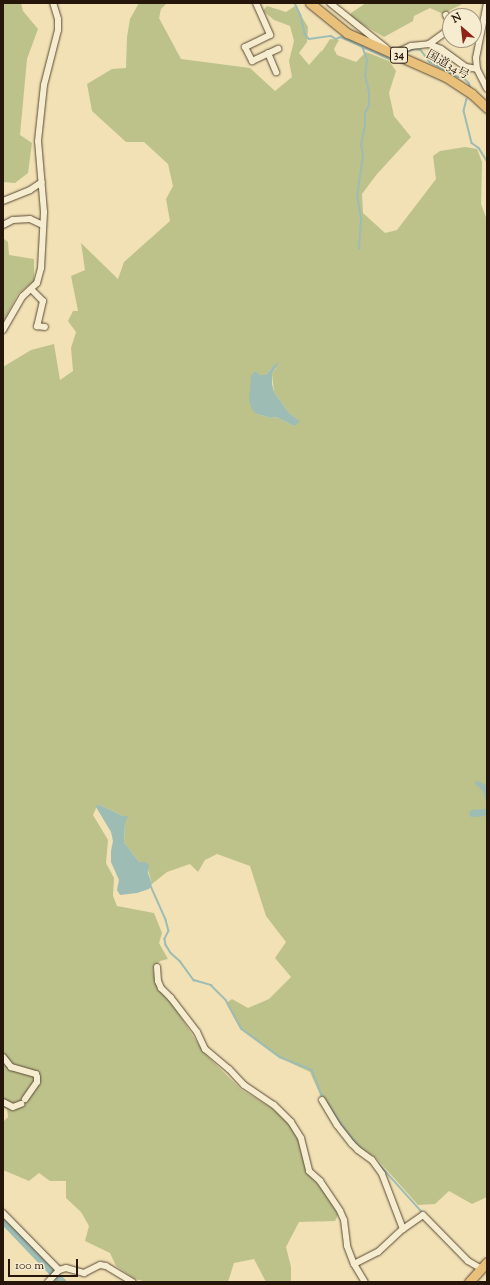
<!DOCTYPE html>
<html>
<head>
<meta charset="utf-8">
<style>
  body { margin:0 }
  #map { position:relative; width:490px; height:1285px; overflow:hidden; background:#f1e1b5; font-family:"Sorts Mill Goudy","Noto Serif JP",serif }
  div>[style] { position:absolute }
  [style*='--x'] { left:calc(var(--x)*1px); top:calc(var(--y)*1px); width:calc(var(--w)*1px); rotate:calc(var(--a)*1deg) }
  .green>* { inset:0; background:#bdc28b }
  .water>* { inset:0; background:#9cbcb4 }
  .stream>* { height:1.5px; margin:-0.75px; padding:0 0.75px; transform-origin:0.75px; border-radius:0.75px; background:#9cbcb4 }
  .river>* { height:8px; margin:-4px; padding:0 4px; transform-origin:4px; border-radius:4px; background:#9cbcb4 }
  .roads { filter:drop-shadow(0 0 1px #594834) drop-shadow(0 0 1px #594834) }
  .minor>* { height:6px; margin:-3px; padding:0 3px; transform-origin:3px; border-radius:3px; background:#f6eccf }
  .highway>* { height:9px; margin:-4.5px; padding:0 4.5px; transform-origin:4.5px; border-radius:4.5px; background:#e8c07a }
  span { translate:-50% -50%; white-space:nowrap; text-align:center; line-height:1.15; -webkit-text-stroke:3px #f6eccf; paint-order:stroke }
  .shield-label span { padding:1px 3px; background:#f6eccf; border:1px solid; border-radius:3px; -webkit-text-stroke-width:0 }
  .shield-label { font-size:11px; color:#261509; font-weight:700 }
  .street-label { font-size:12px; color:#261509 }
  .frame { position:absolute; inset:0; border:4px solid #261509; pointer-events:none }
  .north { position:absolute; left:442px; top:8px; width:40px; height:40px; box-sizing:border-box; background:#f6eccf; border:1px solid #a39680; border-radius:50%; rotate:332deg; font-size:11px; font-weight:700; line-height:16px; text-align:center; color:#261509 }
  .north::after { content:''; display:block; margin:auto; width:14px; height:18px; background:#8f2418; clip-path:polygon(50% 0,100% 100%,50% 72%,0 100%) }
  .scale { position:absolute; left:8px; top:1259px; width:70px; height:18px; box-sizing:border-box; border:2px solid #261509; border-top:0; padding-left:5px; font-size:12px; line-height:14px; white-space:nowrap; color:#261509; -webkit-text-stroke:3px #f6eccf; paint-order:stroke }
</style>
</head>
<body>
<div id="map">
  <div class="green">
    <div style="clip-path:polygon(3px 3px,21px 3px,23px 11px,38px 29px,27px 59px,20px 135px,32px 143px,28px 173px,15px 183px,3px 182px)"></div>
    <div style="clip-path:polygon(evenodd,139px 3px,167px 3px,161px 9px,159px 18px,181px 59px,250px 68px,275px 91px,292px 77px,289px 61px,294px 41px,290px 26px,274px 20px,263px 11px,267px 6px,286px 12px,295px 6px,308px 27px,307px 42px,299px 53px,309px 65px,322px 50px,321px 53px,330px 39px,339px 40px,334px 49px,337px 55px,356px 62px,366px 52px,389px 61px,396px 71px,389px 93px,394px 116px,411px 137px,377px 174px,362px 194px,363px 213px,385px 233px,397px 230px,436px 179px,433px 156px,440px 151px,465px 147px,477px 149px,482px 162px,481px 204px,487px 220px,487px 1197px,472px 1204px,449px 1191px,435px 1204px,418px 1205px,376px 1158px,359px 1147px,339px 1124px,321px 1097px,310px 1072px,278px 1057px,240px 1029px,226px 1003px,232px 999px,248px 1008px,269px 999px,291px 977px,275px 958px,286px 942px,266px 916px,250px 866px,217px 854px,205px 860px,198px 872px,190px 864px,167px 872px,152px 884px,146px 862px,139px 862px,124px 842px,125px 823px,123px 816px,98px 804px,93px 815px,108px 840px,106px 863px,114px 878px,113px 896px,117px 906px,154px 913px,162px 933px,159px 943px,168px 959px,160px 961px,153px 969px,157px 986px,175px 1008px,204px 1053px,242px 1090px,273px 1109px,289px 1123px,299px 1138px,303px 1153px,306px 1171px,322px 1189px,339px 1213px,335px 1221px,299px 1222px,286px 1247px,291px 1267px,291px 1282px,266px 1282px,254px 1259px,234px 1263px,228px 1282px,147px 1282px,135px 1279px,116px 1266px,110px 1253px,85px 1241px,89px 1226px,81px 1212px,66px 1198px,66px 1181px,50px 1181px,39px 1173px,29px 1181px,3px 1170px,3px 1122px,8px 1117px,7px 1109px,3px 1107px,3px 367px,31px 350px,54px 344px,60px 380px,73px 371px,71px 348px,76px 332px,68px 321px,73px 311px,78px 311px,71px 276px,85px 270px,81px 243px,118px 279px,124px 262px,170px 221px,166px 199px,173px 186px,168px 164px,144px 142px,126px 142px,92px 111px,87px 84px,112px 69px,126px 68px,127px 37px,130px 19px,139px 3px,274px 365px,276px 368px,272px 374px,274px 392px,289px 413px,297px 419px,294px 426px,276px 417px,271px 418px,257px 414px,254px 371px,260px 375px,266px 375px,274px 365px)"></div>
    <div style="clip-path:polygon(366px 3px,464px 3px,443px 14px,430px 8px,414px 16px,413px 21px,384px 37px,350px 17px,351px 13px)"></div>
    <div style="clip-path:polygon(3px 238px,8px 242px,9px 255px,34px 259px,34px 281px,18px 294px,3px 322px)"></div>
  </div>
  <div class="water">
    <div style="clip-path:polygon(279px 362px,272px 374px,272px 384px,274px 392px,289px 413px,297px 419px,300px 422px,294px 426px,276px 417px,271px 418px,257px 414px,252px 410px,249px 400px,251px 376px,255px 371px,260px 375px,266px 375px,274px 365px)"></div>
    <div style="clip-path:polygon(478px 781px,487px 786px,487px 804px,483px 791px,476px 785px,475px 782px)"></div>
    <div style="clip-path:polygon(98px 804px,123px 816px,128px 816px,125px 823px,124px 842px,139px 862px,146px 862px,149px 865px,148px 873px,152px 884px,149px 889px,137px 893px,120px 895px,117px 890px,119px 880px,111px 862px,111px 851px,113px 841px,111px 832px,96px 807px)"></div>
    <div style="clip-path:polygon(487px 807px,487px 816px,471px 817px,469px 814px,471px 810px,485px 809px)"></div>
  </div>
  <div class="stream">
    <div style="--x:295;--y:3;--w:14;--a:65"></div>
    <div style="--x:301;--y:16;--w:18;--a:77"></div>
    <div style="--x:305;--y:34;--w:6;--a:51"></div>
    <div style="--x:309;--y:39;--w:22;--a:-8"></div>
    <div style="--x:331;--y:36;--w:6;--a:31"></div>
    <div style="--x:336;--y:39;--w:5;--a:-22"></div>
    <div style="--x:341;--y:37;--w:56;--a:24.3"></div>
    <div style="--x:406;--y:52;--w:9;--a:-18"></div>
    <div style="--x:415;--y:49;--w:6;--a:9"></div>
    <div style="--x:421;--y:50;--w:15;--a:53"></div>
    <div style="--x:430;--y:62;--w:32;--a:28"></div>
    <div style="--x:458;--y:77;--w:4;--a:-14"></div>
    <div style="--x:462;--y:76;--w:10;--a:45"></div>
    <div style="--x:469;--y:83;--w:6;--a:72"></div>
    <div style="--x:467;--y:99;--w:12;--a:104"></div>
    <div style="--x:464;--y:111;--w:33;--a:76"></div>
    <div style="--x:472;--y:143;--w:9;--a:36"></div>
    <div style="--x:479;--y:148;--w:15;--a:58"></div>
    <div style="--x:359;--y:249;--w:31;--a:-86"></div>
    <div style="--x:361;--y:218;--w:22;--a:-100"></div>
    <div style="--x:357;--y:196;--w:40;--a:-81.5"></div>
    <div style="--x:363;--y:156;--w:11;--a:-100"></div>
    <div style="--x:361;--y:145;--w:20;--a:-79"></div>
    <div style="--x:365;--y:125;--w:12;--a:-90"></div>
    <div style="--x:365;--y:113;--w:9;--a:-63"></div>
    <div style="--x:369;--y:105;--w:13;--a:-90"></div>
    <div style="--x:369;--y:92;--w:16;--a:-104"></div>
    <div style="--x:365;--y:76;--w:16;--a:-83"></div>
    <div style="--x:367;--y:60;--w:15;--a:-110"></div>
    <div style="--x:151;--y:886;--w:37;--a:66"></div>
    <div style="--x:166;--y:920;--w:11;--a:75"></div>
    <div style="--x:169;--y:931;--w:9;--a:117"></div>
    <div style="--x:165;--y:939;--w:6;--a:81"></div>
    <div style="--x:166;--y:945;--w:9;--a:58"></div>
    <div style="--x:171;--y:953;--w:12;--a:42"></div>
    <div style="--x:180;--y:961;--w:24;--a:54"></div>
    <div style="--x:194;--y:980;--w:18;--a:16"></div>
    <div style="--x:211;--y:985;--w:21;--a:45"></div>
    <div style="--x:226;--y:1000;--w:33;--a:61"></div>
    <div style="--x:242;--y:1029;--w:47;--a:36.4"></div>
    <div style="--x:280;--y:1057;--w:35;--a:22"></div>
    <div style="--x:312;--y:1070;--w:31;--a:68"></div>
    <div style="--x:328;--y:1103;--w:25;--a:58"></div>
    <div style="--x:341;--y:1124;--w:33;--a:51"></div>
    <div style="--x:379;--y:1164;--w:66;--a:48.1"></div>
  </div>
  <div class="river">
    <div style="--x:3;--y:1220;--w:86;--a:46.4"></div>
  </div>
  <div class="roads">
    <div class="minor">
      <div style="--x:256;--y:3;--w:35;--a:66"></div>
      <div style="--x:270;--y:35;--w:28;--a:154"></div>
      <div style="--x:245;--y:47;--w:16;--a:63"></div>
      <div style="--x:252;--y:61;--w:29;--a:-25"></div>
      <div style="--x:330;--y:3;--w:72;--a:38.8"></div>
      <div style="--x:487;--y:3;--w:56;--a:101.3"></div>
      <div style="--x:476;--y:58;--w:11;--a:85"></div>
      <div style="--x:477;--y:69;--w:22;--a:63"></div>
      <div style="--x:446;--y:15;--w:9;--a:63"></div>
      <div style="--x:429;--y:44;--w:26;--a:-36"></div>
      <div style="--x:268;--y:53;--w:21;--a:67"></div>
      <div style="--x:396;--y:53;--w:17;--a:-25"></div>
      <div style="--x:411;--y:46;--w:18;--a:-6"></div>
      <div style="--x:429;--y:44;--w:13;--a:23"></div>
      <div style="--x:441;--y:49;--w:31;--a:36"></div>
      <div style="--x:466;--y:67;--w:11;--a:10"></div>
      <div style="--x:3;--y:201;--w:29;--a:-22"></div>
      <div style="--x:30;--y:190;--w:14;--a:-34"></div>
      <div style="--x:3;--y:225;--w:11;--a:-27"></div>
      <div style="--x:13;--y:220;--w:17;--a:-3"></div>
      <div style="--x:30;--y:219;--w:14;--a:25"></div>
      <div style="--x:31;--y:289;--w:17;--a:45"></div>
      <div style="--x:43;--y:301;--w:26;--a:103"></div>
      <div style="--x:37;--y:326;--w:8;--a:7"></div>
      <div style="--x:3;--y:330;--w:39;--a:-60"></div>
      <div style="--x:23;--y:296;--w:19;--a:-43"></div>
      <div style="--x:37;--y:283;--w:16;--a:-75"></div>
      <div style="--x:41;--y:268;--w:56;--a:-86.9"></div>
      <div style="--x:44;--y:212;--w:71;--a:-94.8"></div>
      <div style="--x:38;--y:141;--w:56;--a:-83.9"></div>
      <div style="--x:44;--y:85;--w:57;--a:-75.7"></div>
      <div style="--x:58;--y:30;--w:11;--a:-90"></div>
      <div style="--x:58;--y:19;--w:17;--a:-107"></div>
      <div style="--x:157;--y:967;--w:14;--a:86"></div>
      <div style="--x:158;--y:981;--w:8;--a:67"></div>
      <div style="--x:161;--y:988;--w:14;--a:45"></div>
      <div style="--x:171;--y:998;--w:43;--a:52.6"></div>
      <div style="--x:197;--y:1032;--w:19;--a:65"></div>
      <div style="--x:205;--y:1049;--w:31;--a:40"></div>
      <div style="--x:229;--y:1069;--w:22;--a:47"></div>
      <div style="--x:244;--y:1085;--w:36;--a:34"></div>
      <div style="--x:274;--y:1105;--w:24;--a:45"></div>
      <div style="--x:291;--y:1122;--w:19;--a:58"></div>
      <div style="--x:301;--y:1138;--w:34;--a:76"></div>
      <div style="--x:309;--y:1171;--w:15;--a:42"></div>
      <div style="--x:320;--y:1181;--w:36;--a:56"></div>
      <div style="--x:340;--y:1211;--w:10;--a:66"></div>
      <div style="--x:344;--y:1220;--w:26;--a:83"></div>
      <div style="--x:347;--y:1246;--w:19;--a:69"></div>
      <div style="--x:354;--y:1264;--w:21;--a:59"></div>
      <div style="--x:3;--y:1057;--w:13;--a:51"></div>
      <div style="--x:11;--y:1067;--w:26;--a:16"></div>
      <div style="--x:36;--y:1074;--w:3;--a:72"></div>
      <div style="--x:37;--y:1077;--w:5;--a:90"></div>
      <div style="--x:37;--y:1082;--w:21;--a:125"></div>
      <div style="--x:322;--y:1100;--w:29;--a:59"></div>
      <div style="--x:337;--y:1125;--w:24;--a:52"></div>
      <div style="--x:352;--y:1144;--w:8;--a:45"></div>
      <div style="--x:358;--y:1150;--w:17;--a:36"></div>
      <div style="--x:372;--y:1160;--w:17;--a:54"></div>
      <div style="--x:382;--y:1174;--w:59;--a:69.1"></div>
      <div style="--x:3;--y:1102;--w:11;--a:27"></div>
      <div style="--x:13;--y:1107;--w:9;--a:-21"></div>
      <div style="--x:3;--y:1213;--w:80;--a:45.5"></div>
      <div style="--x:354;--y:1264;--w:27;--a:-27"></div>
      <div style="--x:378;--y:1252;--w:34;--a:-43"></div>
      <div style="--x:403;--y:1229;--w:24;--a:-35"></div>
      <div style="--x:423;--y:1215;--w:64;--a:45.6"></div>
      <div style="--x:468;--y:1261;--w:14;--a:30"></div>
      <div style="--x:48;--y:1282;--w:16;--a:-47"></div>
      <div style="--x:59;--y:1270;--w:7;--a:-16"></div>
      <div style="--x:66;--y:1268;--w:19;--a:16"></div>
      <div style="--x:84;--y:1273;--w:18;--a:-27"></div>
      <div style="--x:100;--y:1265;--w:6;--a:9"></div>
      <div style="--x:106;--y:1266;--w:31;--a:31"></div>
    </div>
    <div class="highway">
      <div style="--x:310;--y:3;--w:48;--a:39"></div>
      <div style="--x:347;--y:33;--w:108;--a:24"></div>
      <div style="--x:446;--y:77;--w:31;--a:33"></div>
      <div style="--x:472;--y:94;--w:21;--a:43"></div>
      <div style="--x:469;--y:1282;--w:27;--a:-48"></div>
    </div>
  </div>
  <div class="shield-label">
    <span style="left:399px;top:55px">34</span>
  </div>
  <div class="street-label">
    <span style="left:447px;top:66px;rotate:29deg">国道34号</span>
  </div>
  <div class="frame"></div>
  <div class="north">N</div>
  <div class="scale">100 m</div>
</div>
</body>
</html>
